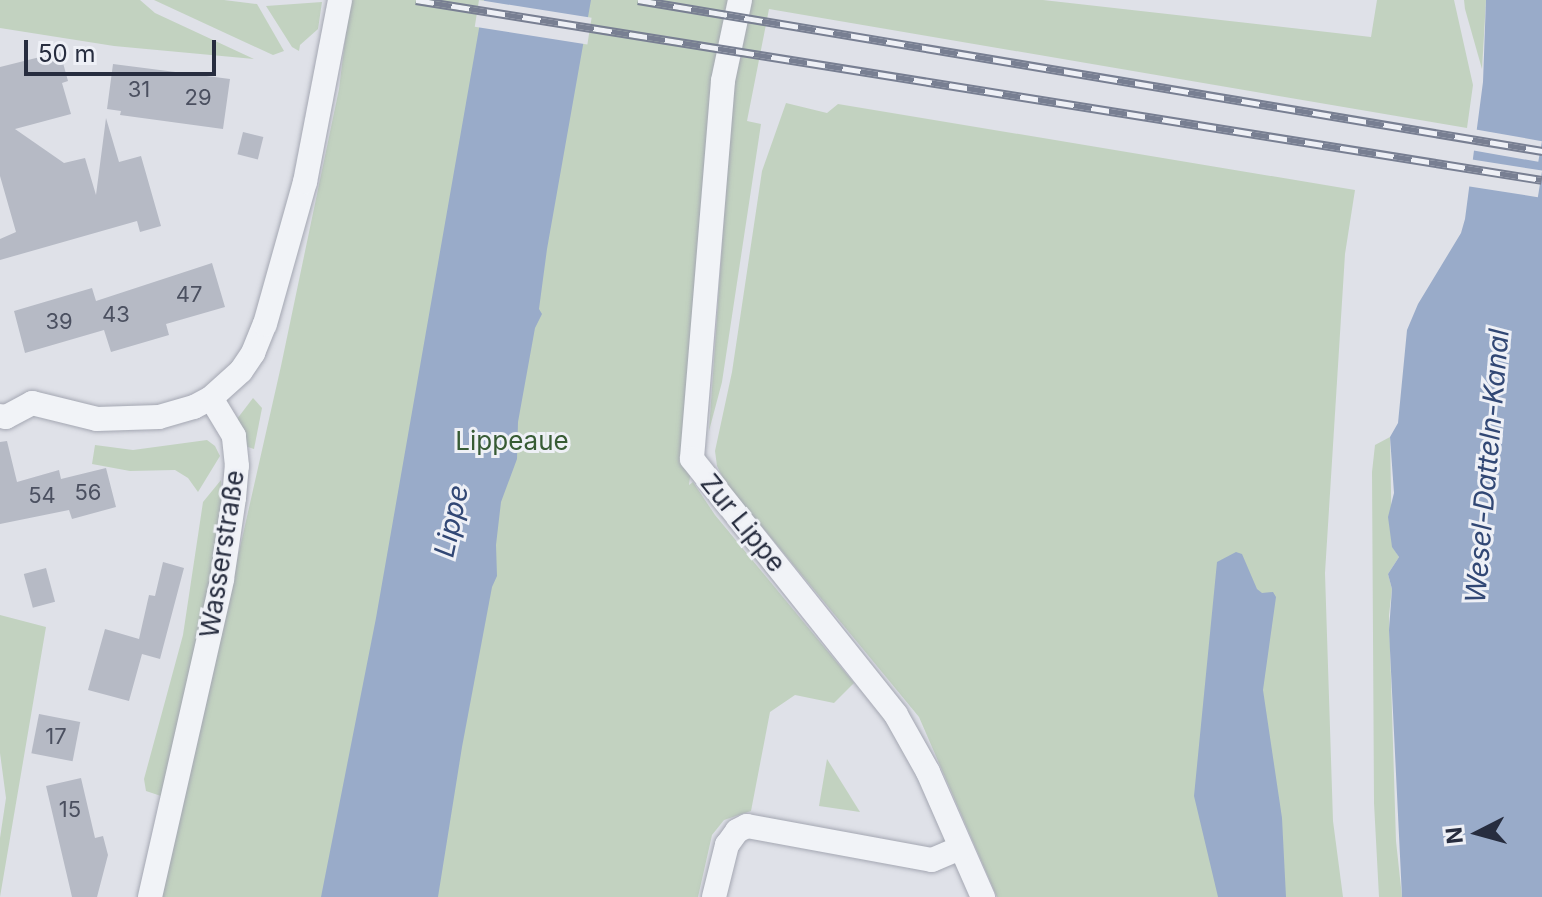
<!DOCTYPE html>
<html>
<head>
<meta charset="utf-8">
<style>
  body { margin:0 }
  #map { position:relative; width:1542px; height:897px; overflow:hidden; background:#dfe1e8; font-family:Inter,sans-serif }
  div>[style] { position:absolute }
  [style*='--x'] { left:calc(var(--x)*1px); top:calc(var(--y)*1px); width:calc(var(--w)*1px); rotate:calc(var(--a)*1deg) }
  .green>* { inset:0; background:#c2d2c0 }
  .water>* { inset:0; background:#99abc9 }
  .pier>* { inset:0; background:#dfe1e8; transform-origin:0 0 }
  .building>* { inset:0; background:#b6bac5; transform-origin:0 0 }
  .roads { filter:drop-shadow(0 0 2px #a4a7b2) drop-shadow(0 0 2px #a4a7b2) }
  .street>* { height:24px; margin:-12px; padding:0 12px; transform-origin:12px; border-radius:12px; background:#f1f3f7 }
  .rail>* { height:9px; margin-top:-4.5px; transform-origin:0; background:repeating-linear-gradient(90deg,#eef0f6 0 18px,#787f92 0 36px); box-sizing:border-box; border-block:2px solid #787f92 }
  span { translate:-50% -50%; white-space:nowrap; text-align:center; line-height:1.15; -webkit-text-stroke:6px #eef0f6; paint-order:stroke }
  .number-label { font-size:22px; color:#4b5060 }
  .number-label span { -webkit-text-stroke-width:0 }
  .park-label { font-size:26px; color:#375b34 }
  .street-label { font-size:26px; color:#272d3f }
  .water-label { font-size:28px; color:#314774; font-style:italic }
  .north { position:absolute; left:1438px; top:793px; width:80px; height:80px; -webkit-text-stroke:6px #eef0f6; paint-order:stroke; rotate:264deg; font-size:22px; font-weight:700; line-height:32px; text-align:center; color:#272d3f }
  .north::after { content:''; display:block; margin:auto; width:28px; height:36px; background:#272d3f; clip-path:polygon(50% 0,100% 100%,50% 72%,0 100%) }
  .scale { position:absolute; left:24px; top:40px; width:192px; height:36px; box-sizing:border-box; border:4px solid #272d3f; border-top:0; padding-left:10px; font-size:24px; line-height:28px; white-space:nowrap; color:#272d3f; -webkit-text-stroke:6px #eef0f6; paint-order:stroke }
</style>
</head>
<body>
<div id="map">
  <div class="green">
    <div style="clip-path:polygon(0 0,140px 0,155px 13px,254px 59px,114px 46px,0 28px)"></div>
    <div style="clip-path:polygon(154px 0,224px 0,257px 4px,284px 51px,273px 55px)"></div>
    <div style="clip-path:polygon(350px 0,1043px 0,1371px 37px,1377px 0,1454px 0,1473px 85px,1467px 128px,769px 9px,747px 121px,761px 124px,722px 382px,709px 431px,727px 174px,689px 485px,693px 482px,715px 515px,854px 683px,834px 703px,795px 695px,770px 712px,751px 811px,724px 820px,712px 835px,698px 897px,161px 897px,281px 366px,339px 89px)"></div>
    <div style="clip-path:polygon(1464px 0,1486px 0,1482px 69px,1465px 9px)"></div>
    <div style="clip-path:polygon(322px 2px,318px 29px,300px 45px,299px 51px,292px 47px,266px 6px)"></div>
    <div style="clip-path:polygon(786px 103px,827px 113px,838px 104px,1355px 190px,1345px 254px,1325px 573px,1333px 821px,1343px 897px,997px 897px,919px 717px,725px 482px,717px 466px,715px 451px,732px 372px,762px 171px)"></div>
    <div style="clip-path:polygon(253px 398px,262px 408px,254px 449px,248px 447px,237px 419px)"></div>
    <div style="clip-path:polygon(1390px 437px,1392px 546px,1399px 557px,1388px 574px,1392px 589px,1389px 615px,1396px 841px,1402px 897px,1379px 897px,1374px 803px,1372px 472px,1375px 445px)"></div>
    <div style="clip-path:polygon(207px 440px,215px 446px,220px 456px,198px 492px,188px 478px,175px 470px,130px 471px,92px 464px,95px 445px,133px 450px)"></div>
    <div style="clip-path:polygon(221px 480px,224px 515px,164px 797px,146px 791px,144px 779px,183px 635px,203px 502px)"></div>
    <div style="clip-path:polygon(0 615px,46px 627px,0 897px,0 838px,6px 798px,0 753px)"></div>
    <div style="clip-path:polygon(827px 759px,860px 812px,819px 806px)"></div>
  </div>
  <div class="water">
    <div style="clip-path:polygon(484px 0,591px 0,547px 249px,539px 309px,542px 314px,535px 328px,518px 422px,517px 459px,501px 502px,496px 545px,497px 576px,492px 587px,462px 747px,438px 897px,321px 897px,376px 618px)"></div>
    <div style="clip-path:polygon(1486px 0,1542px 0,1542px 897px,1402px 897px,1389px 630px,1392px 589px,1388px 574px,1399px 557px,1392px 547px,1388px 517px,1394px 493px,1390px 437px,1398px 423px,1407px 330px,1418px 304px,1461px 233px,1465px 219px,1483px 82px)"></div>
    <div style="clip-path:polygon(1236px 552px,1242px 554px,1257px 589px,1262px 593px,1273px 592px,1276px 597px,1263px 690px,1282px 818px,1286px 897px,1218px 897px,1194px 796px,1217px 562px)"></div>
  </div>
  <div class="pier">
    <div style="left:479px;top:0;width:114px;height:27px;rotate:9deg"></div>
    <div style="left:1473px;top:129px;width:70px;height:21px;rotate:10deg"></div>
    <div style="left:1469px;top:159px;width:74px;height:27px;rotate:9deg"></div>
  </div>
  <div class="building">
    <div style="clip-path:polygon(60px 52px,68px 81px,62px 83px,71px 114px,15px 129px,64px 163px,85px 158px,96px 195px,106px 118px,119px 162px,141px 156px,161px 226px,140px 232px,137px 221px,0 260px,0 239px,16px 232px,0 176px,0 67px)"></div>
    <div style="clip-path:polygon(113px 64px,230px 79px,223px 129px,120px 115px,121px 111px,107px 109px)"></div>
    <div style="left:243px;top:132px;width:21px;height:23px;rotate:14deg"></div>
    <div style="clip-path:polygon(212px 263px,225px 307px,166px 324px,169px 335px,111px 352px,104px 330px,25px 353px,14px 311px,92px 288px,96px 301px)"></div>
    <div style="clip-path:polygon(7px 441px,17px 482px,59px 470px,61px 479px,106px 468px,116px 507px,72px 519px,69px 510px,0 524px,0 442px)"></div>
    <div style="clip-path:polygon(163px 562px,184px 568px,160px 659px,142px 654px,129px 701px,88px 690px,105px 629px,139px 639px,149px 595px,155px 596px)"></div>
    <div style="left:46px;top:568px;width:35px;height:23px;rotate:75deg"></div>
    <div style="left:39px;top:714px;width:42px;height:40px;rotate:11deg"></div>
    <div style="clip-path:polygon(81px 778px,95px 838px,103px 836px,108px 855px,97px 897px,72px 897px,46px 786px)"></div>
  </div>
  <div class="roads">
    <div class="street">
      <div style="--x:740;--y:0;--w:83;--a:101.9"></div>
      <div style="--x:723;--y:81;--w:379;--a:94.7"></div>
      <div style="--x:692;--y:459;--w:327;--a:51.4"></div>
      <div style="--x:896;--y:715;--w:65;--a:60.7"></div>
      <div style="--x:928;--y:772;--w:137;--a:66.3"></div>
      <div style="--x:0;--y:416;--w:6;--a:9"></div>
      <div style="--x:6;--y:417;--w:30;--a:-28"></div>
      <div style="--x:32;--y:403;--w:67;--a:13.8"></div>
      <div style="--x:97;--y:419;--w:62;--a:-1.8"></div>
      <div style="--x:159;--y:417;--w:36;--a:-16"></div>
      <div style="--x:194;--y:407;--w:19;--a:-28"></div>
      <div style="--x:211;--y:398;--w:40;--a:-42"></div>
      <div style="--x:241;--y:371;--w:22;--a:-56"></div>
      <div style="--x:253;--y:353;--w:31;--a:-68"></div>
      <div style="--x:265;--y:324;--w:148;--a:-74.3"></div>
      <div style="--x:305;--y:182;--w:185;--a:-79.1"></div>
      <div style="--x:150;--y:897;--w:326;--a:-77.2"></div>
      <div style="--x:222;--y:579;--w:82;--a:-81.6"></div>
      <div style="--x:234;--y:498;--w:32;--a:-85"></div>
      <div style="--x:237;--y:466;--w:30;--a:-96"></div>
      <div style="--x:234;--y:436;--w:44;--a:-121.2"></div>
      <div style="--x:714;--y:897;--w:54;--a:-76"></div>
      <div style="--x:727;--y:845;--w:17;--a:-54"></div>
      <div style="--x:737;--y:831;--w:11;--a:-27"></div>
      <div style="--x:747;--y:826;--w:188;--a:10.4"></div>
      <div style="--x:932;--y:860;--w:30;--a:-23"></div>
    </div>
  </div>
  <div class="rail">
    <div style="--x:416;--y:0;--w:1140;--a:9.08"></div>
    <div style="--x:638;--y:0;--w:917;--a:9.48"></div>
  </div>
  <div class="number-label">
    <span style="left:139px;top:90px">31</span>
    <span style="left:198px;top:98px">29</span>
    <span style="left:189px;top:295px">47</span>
    <span style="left:116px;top:315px">43</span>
    <span style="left:59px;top:322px">39</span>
    <span style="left:88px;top:493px">56</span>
    <span style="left:42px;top:496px">54</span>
    <span style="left:56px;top:737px">17</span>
    <span style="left:70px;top:810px">15</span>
  </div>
  <div class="park-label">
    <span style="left:512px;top:441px">Lippeaue</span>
  </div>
  <div class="street-label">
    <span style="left:743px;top:523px;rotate:51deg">Zur Lippe</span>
    <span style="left:222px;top:554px;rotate:-81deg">Wasserstraße</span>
  </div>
  <div class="water-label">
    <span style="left:1487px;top:466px;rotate:-85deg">Wesel-Datteln-Kanal</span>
    <span style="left:451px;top:521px;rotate:-78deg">Lippe</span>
  </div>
  <div class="north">N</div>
  <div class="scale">50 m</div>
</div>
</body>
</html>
